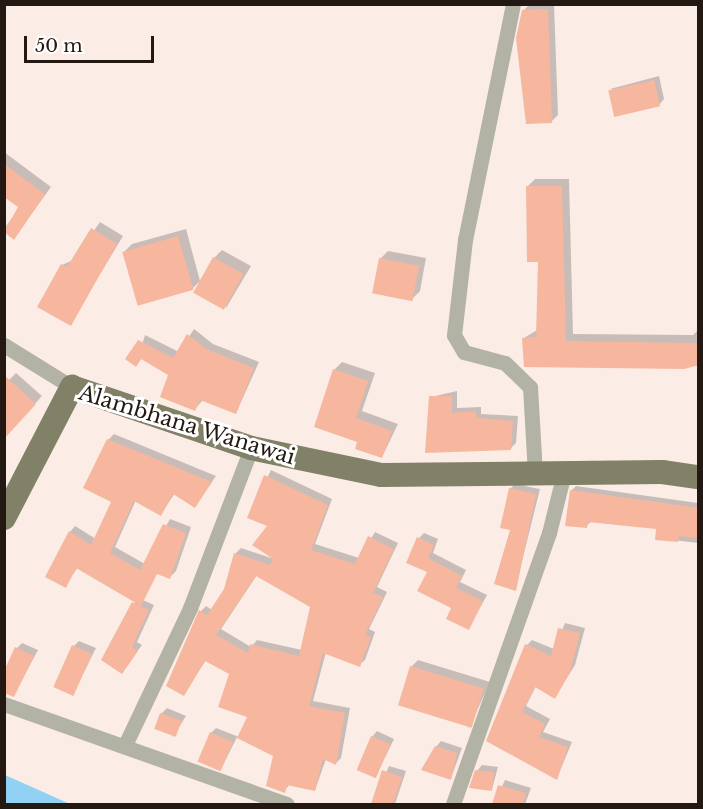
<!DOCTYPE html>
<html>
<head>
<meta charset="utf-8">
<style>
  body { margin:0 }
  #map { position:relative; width:703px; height:809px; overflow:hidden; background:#fbece6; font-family:"Libre Baskerville",serif }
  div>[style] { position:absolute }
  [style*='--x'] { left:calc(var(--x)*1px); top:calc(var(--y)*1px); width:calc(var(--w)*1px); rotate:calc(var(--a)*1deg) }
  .water>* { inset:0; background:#91d2f4 }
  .shadow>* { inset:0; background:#0003 }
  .building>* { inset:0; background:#f6b79e; transform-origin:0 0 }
  .street>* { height:15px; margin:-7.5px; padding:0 7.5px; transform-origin:7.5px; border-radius:7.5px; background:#b3b3a5 }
  .primary>* { height:24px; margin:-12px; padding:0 12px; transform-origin:12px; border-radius:12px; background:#808167 }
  span { translate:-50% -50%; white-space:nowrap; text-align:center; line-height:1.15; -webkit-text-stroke:6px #fff; paint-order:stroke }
  .street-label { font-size:21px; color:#241813 }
  .frame { position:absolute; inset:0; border:6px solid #241813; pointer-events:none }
  .scale { position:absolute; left:24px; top:36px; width:130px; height:27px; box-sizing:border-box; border:3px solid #241813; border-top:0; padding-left:8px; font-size:18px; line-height:21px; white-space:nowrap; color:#241813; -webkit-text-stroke:4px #fff; paint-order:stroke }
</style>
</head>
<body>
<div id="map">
  <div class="water">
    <div style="clip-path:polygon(5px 775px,70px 804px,5px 804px)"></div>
  </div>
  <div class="shadow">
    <div style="clip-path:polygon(530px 4px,554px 4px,558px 115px,551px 122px,523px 11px)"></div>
    <div style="clip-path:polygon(659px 76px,664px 99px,659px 105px,610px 89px)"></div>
    <div style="clip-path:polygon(4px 152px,51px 187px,14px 238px,4px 229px,20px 207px,4px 195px)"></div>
    <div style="clip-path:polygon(535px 179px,569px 179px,573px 334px,693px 335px,698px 330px,698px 366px,524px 338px,537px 330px,540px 260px,527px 187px)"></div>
    <div style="clip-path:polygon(100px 222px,123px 236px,70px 324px,62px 265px,73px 260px)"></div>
    <div style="clip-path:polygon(186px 229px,200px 281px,192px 289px,124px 252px,132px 244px)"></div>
    <div style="clip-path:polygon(222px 250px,251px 266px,226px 308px,214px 258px)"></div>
    <div style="clip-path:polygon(388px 251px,426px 258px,420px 291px,412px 299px,380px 259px)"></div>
    <div style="clip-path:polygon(194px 329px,213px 344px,259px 362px,236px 413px,203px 400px,195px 409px,170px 374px,142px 358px,136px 365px,145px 335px,179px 352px)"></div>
    <div style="clip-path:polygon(342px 362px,375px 373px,362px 411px,398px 424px,382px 457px,359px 441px,334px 370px)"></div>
    <div style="clip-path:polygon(16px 373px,42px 396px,14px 427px,4px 385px)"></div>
    <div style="clip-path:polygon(457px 391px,457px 408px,481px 407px,481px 414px,518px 416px,516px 443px,511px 448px,426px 451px,431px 397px)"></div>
    <div style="clip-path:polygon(114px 434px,216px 476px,195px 506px,175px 493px,161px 514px,136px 500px,115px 547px,145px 564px,170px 519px,191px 527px,176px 571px,170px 577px,159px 567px,143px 600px,154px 605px,137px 642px,142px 645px,122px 672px,135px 601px,78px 567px,65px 586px,70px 532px,75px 526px,96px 539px,113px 501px,108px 440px)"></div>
    <div style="clip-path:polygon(evenodd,271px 470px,332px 499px,315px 544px,359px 558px,375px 532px,398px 543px,377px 587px,387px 592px,369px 629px,375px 632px,365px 660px,359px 665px,326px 652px,313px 701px,350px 708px,341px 758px,336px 763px,326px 759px,315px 790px,290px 784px,284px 791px,275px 755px,237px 737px,221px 769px,211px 733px,216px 728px,239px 737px,249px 716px,231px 673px,206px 660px,184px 694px,201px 611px,206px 606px,212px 610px,225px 590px,236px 553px,241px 548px,274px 559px,270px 526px,249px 517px,271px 470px,257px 575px,312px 606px,302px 650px,257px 640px,251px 647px,221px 629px,257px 575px)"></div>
    <div style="clip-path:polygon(515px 484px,540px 489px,515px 589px,510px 489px)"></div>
    <div style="clip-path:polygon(576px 486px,698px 503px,698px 543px,656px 538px,657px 528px,592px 521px,586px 526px,571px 491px)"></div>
    <div style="clip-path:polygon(424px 533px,438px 539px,433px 553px,466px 570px,460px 582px,487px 595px,469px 628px,429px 571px,419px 538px)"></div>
    <div style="clip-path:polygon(565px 623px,585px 628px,575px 665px,555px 697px,536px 686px,526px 706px,550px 719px,543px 732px,572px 742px,557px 778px,488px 740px,527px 645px,532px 640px,554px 649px)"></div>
    <div style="clip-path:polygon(79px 641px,96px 648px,73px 694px,74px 646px)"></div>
    <div style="clip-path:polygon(22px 643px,38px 650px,14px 695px,17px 648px)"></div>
    <div style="clip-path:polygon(418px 660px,490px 682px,469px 728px,411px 667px)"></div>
    <div style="clip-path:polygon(167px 708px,186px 716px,173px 737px,161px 714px)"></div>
    <div style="clip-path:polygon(377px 731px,394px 739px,376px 776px,372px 737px)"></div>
    <div style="clip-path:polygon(441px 741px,462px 748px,451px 778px,436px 747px)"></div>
    <div style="clip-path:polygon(482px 765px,498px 767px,492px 789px,477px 771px)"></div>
    <div style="clip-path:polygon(389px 766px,406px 771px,395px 804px,373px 804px)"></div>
    <div style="clip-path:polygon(505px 780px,531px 788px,525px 804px,494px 804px)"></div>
  </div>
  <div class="building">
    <div style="clip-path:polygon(548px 9px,552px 123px,526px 124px,516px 38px,522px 10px)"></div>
    <div style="left:654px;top:80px;width:27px;height:47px;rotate:77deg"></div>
    <div style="clip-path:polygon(4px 164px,45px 194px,14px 240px,4px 232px,18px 207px,4px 197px)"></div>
    <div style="clip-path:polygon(526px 186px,562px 186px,566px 341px,699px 343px,699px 365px,684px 369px,524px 367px,522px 338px,536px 337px,538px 262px,527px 262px)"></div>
    <div style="clip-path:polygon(91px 228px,117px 244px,71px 326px,37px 307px,61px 264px,67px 267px)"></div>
    <div style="left:178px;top:236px;width:56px;height:58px;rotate:74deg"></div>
    <div style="left:213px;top:257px;width:35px;height:41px;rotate:29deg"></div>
    <div style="left:379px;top:258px;width:41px;height:36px;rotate:11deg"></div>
    <div style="clip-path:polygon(187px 334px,206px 349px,254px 368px,236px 414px,200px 400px,195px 411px,160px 397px,168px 375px,141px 359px,136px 367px,125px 359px,138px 340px,173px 358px)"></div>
    <div style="clip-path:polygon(333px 369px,368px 381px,356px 418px,392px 431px,382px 458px,355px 449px,357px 442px,314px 427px)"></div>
    <div style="clip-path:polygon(4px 375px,36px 404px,4px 439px)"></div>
    <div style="clip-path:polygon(429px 396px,452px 396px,452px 413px,476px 411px,477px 418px,513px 421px,511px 450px,425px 453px)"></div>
    <div style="clip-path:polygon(107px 439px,212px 482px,195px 508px,173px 494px,161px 516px,134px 501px,110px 553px,140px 570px,163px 524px,186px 533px,170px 579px,157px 574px,141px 606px,76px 568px,66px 588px,45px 577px,69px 531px,91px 545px,111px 502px,83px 488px)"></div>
    <div style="clip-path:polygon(evenodd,264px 475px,328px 505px,311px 550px,355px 564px,368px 536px,394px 549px,373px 593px,383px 597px,365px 635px,371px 637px,360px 667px,323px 653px,309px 706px,345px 713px,336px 765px,323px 759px,315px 791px,287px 785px,285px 793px,266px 786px,273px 756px,237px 738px,247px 717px,218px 707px,229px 674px,205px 661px,184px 696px,166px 686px,199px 610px,207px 615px,224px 589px,234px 553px,270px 565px,273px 559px,252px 545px,267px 526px,247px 518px,264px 475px,256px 576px,310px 607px,299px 656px,250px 644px,248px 653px,216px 635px,256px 576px)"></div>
    <div style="clip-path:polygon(509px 488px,536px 494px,516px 591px,494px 584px,510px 530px,500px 528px)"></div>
    <div style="clip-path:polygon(570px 490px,699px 508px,699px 538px,679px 536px,678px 542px,655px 540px,656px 529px,588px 522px,587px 528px,565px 526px)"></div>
    <div style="clip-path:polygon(417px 537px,434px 545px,428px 558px,462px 576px,456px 588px,483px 601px,469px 630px,446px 619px,451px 608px,417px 591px,427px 572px,406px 563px)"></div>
    <div style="clip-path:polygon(132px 602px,149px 610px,132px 647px,138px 651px,122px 674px,101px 660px)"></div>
    <div style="clip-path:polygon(558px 628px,580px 633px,570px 672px,555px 699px,535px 687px,522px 712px,545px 724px,539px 737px,568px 747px,557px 780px,486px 741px,525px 644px,551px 656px)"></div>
    <div style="left:72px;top:645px;width:22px;height:46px;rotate:24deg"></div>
    <div style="clip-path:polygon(15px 647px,34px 656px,14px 697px,4px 693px,4px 671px)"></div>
    <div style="left:410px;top:666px;width:77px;height:41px;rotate:17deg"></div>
    <div style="left:160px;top:713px;width:23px;height:17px;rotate:20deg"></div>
    <div style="left:210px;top:732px;width:25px;height:32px;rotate:23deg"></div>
    <div style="left:371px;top:736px;width:21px;height:37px;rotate:23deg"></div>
    <div style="clip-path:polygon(435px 746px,457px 753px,451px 780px,421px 770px)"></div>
    <div style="clip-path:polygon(382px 770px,402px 777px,393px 804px,371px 804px)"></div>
    <div style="clip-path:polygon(475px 770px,494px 772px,492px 791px,469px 788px)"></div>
    <div style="clip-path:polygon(498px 785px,526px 793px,523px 804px,492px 804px)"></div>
  </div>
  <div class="street">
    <div style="--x:513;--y:4;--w:241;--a:101.5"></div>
    <div style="--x:465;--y:240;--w:96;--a:96.6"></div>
    <div style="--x:454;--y:335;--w:20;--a:60"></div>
    <div style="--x:464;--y:352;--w:42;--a:15"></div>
    <div style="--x:505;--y:363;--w:35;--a:44"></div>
    <div style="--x:530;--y:387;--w:86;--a:86.7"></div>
    <div style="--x:4;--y:345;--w:80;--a:31.7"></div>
    <div style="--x:4;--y:704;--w:300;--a:19.5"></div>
    <div style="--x:125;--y:745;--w:152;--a:-64.6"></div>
    <div style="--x:190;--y:608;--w:171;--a:-69.1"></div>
    <div style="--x:453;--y:804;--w:288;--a:-70.5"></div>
    <div style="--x:549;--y:533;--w:62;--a:-76"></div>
  </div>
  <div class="primary">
    <div style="--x:4;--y:518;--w:148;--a:-62.6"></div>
    <div style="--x:72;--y:387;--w:189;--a:18.8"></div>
    <div style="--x:251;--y:448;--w:133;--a:11.7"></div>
    <div style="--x:381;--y:475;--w:281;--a:-0.6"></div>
    <div style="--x:662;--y:472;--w:36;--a:8"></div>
  </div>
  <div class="street-label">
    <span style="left:187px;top:425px;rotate:17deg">Alambhana Wanawai</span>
  </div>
  <div class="frame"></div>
  <div class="scale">50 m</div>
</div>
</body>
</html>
